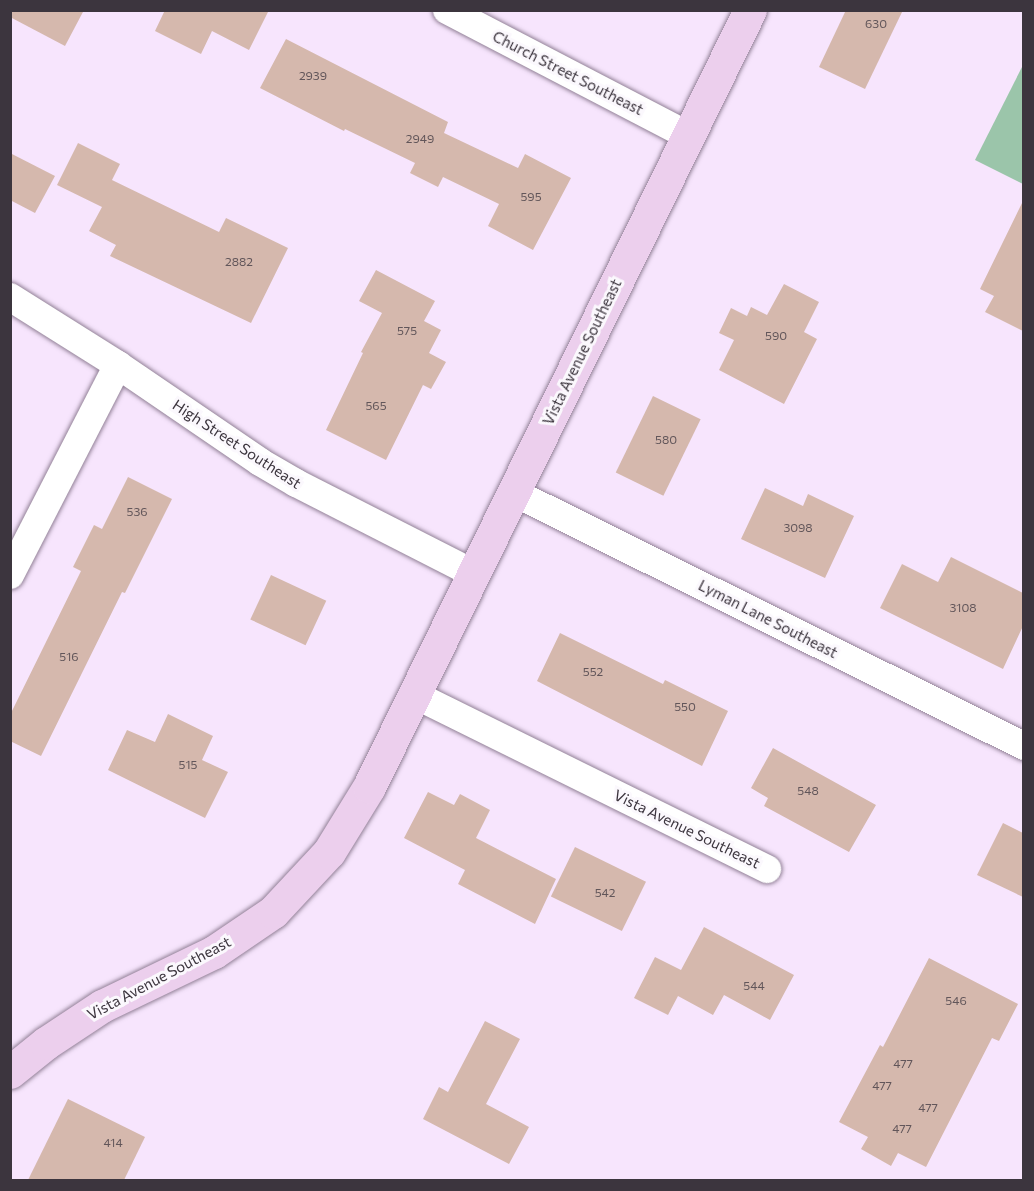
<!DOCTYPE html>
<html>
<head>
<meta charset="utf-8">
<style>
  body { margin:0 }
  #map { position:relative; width:1034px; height:1191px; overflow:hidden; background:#f7e5fd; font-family:Commissioner,sans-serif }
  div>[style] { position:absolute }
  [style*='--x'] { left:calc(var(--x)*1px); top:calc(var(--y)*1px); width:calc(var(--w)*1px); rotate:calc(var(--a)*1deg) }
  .green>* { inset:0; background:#9bc5aa }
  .building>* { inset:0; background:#d5b8ad; transform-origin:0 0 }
  .roads { filter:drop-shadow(0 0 2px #928197) drop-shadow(0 0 2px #928197) }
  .street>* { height:28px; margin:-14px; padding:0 14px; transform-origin:14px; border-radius:14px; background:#fff }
  .secondary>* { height:33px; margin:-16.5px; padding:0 16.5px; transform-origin:16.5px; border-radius:16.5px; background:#eccfed }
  span { translate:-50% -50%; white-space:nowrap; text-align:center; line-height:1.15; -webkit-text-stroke:6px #fbf8fd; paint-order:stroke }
  .number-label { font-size:12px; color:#62565a }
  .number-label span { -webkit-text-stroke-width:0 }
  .street-label { font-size:15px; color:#3c353e }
  .frame { position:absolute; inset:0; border:12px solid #3c353e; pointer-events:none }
</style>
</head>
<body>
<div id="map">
  <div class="green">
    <div style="clip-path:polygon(1023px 65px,1023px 184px,975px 160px)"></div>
  </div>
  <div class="building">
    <div style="clip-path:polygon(10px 10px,84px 10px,65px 46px,10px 17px)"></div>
    <div style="clip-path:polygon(165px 10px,269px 10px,249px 50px,212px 31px,201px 54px,155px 31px)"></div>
    <div style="clip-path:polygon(846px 10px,903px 10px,865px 89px,819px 67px)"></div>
    <div style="clip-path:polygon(286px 39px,448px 122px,444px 133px,518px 168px,525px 154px,571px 178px,533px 250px,488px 226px,499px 204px,443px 177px,438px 187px,410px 173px,415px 163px,345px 129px,344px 131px,260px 88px)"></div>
    <div style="clip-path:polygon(78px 143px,120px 164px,112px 180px,219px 232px,226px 218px,288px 248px,251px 323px,110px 256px,116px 245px,89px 231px,102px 207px,57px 185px)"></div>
    <div style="clip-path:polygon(10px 153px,55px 176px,35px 213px,10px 200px)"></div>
    <div style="clip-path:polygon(1023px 201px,1023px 331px,985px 312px,994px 296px,980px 289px)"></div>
    <div style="clip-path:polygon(376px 270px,435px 301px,424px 321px,441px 330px,429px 353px,446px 362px,431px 389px,423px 385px,386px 460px,326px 430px,363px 353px,361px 352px,382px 313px,359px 301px)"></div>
    <div style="clip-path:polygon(784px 284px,819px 302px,804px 332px,817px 339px,784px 404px,719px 370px,734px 340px,719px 333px,731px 308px,747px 316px,751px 307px,767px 315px)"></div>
    <div style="left:653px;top:396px;width:53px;height:85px;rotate:26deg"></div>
    <div style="clip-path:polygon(128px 477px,172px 499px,125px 593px,122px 592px,41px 756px,10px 741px,10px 715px,81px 571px,73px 567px,94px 525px,102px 529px)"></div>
    <div style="clip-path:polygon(765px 488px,803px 506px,808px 494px,854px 516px,825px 578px,741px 539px)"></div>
    <div style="clip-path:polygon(951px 557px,1023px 593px,1023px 626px,1003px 669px,880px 608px,902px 564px,938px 582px)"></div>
    <div style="left:271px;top:575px;width:61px;height:49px;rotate:25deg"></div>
    <div style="clip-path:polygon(560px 633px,663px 684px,665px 680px,728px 711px,702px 766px,537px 681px)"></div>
    <div style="clip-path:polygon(168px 714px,213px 736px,202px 760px,228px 772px,205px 818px,108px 770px,127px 730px,155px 742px)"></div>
    <div style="clip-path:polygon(773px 748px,876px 805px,849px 852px,764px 806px,768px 798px,751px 788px)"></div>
    <div style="clip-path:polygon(428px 792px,454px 805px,460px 794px,490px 810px,476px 838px,556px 879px,535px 924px,458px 884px,465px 870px,404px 838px)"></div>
    <div style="clip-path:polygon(1003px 823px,1023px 833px,1023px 897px,977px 875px)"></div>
    <div style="left:575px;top:847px;width:79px;height:55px;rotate:26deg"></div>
    <div style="clip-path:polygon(704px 927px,794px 975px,770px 1020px,724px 995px,713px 1015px,678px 996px,668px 1015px,634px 998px,655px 957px,681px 970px)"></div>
    <div style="clip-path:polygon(929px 958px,1018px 1004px,999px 1041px,992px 1038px,926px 1167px,898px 1153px,891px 1166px,861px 1149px,868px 1137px,839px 1122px,880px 1045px,883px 1047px)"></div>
    <div style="clip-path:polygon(485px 1021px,520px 1039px,486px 1104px,529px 1127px,509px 1164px,423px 1119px,439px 1087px,448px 1092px)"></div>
    <div style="clip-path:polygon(68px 1099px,145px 1137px,124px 1180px,28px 1180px)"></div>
  </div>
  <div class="roads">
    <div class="street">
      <div style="--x:447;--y:10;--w:273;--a:27.5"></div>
      <div style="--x:10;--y:297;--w:128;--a:32.2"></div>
      <div style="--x:118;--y:365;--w:172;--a:34.3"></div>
      <div style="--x:260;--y:462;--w:42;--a:30.3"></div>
      <div style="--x:296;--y:483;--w:199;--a:27"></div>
      <div style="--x:513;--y:492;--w:571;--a:26.43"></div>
      <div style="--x:10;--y:575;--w:236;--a:-62.8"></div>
      <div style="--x:413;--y:694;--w:395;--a:26.3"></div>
    </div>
    <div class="secondary">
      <div style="--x:10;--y:1072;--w:46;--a:-38.9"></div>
      <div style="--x:46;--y:1043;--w:67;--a:-33.5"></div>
      <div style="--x:102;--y:1006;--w:124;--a:-25.7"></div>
      <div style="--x:214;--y:952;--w:71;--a:-34.1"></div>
      <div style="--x:273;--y:912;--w:82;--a:-47"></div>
      <div style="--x:329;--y:852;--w:76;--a:-58.4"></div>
      <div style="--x:369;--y:787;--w:865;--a:-63.88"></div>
    </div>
  </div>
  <div class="number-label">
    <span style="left:876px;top:24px">630</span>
    <span style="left:313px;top:76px">2939</span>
    <span style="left:420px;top:139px">2949</span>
    <span style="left:531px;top:197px">595</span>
    <span style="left:239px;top:262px">2882</span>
    <span style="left:407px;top:331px">575</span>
    <span style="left:776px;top:336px">590</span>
    <span style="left:376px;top:406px">565</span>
    <span style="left:666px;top:440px">580</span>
    <span style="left:137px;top:512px">536</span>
    <span style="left:798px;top:528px">3098</span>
    <span style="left:963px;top:608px">3108</span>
    <span style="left:69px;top:657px">516</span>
    <span style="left:593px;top:672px">552</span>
    <span style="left:685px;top:707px">550</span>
    <span style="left:188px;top:765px">515</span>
    <span style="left:808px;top:791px">548</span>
    <span style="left:605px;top:893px">542</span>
    <span style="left:754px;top:986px">544</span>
    <span style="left:956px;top:1001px">546</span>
    <span style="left:903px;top:1064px">477</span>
    <span style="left:882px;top:1086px">477</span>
    <span style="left:928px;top:1108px">477</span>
    <span style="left:902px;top:1129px">477</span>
    <span style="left:113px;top:1143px">414</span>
  </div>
  <div class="street-label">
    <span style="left:568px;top:73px;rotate:27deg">Church Street Southeast</span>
    <span style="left:582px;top:352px;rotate:-64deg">Vista Avenue Southeast</span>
    <span style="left:237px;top:444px;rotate:33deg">High Street Southeast</span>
    <span style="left:768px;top:619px;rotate:27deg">Lyman Lane Southeast</span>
    <span style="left:687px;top:829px;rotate:26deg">Vista Avenue Southeast</span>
    <span style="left:159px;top:978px;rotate:-28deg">Vista Avenue Southeast</span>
  </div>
  <div class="frame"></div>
</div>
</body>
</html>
